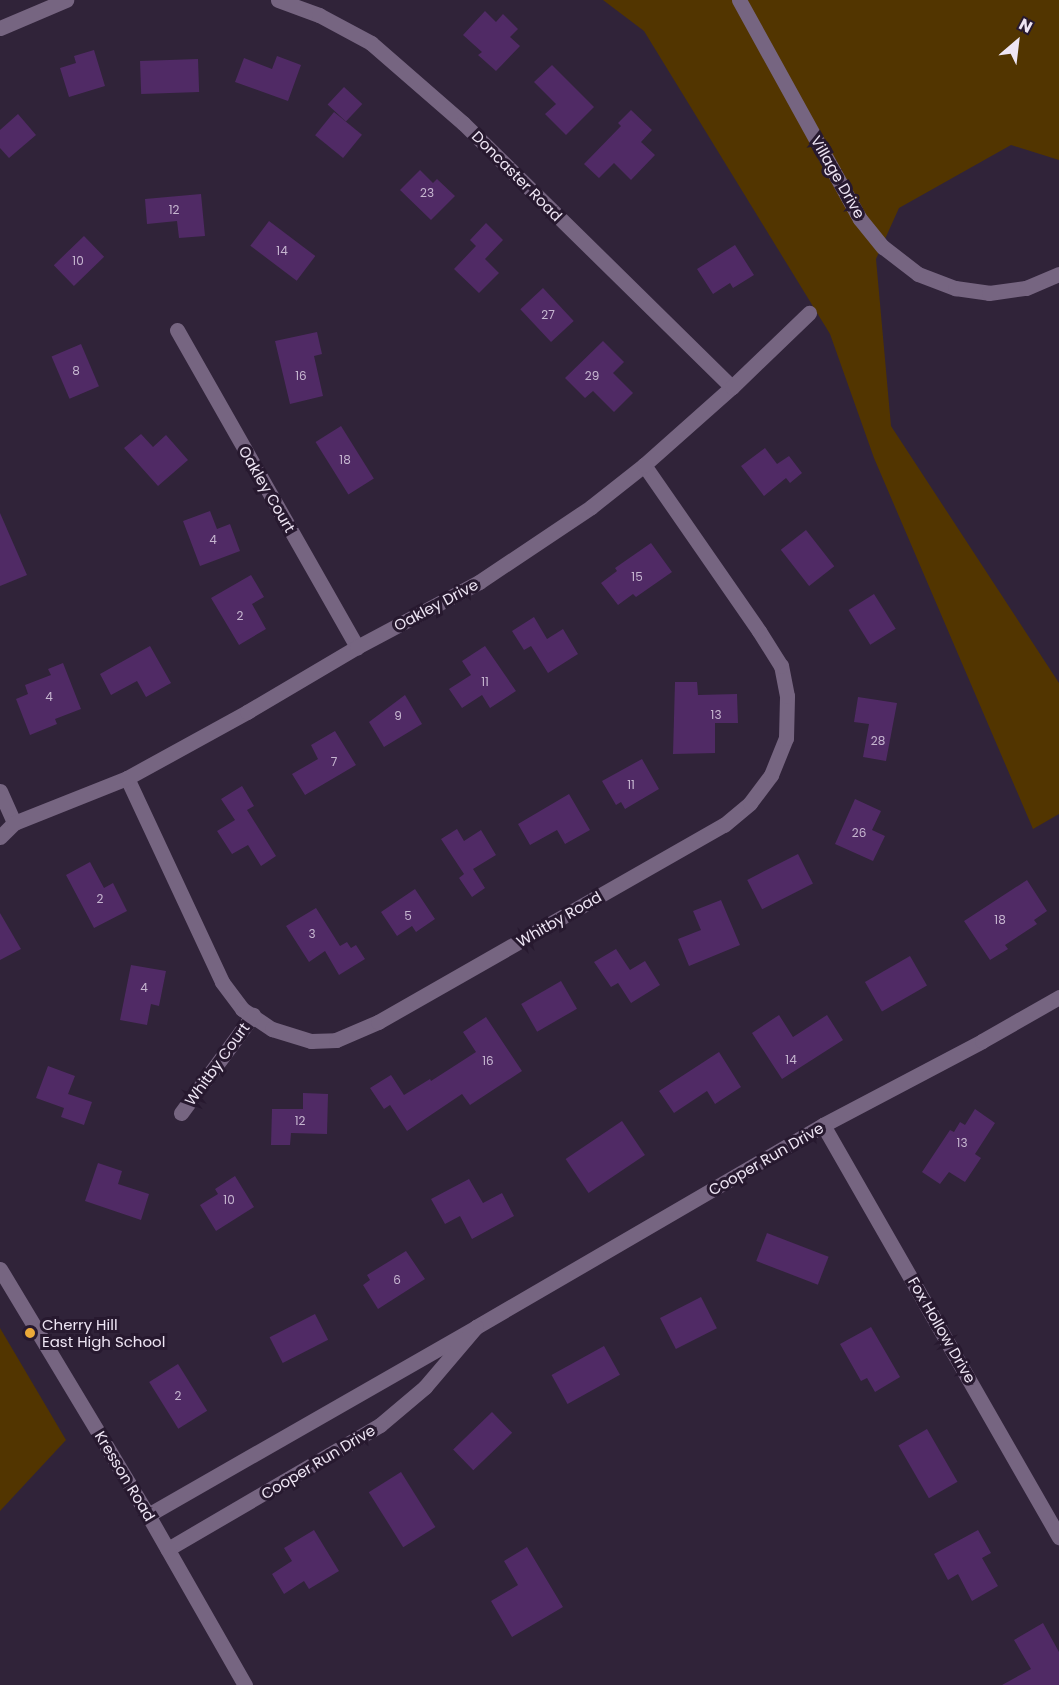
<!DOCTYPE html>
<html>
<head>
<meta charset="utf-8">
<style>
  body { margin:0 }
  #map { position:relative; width:1059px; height:1685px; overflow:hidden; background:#302339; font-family:Poppins,sans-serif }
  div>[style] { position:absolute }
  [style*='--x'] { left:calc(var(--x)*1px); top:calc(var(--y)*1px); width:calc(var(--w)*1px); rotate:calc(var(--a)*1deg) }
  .green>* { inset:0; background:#523500 }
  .building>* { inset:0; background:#502a65; transform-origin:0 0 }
  .minor>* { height:15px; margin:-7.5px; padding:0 7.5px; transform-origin:7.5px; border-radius:7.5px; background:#766581 }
  .tertiary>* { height:15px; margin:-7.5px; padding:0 7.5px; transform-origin:7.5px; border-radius:7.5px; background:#766581 }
  .dots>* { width:16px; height:16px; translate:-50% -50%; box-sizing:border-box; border:3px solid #27192f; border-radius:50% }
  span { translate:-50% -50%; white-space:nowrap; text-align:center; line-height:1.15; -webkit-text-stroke:6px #27192f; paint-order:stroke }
  .number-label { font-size:12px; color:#c6b6d0 }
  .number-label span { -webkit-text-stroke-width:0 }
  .street-label { font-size:15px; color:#eee5f4 }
  .poi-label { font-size:15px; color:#eee5f4 }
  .left { translate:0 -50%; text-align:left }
  .north { position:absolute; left:987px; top:12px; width:60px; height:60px; -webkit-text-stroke:4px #27192f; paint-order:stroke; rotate:28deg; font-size:16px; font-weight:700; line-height:24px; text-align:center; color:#eee5f4 }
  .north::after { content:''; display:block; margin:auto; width:21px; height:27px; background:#eee5f4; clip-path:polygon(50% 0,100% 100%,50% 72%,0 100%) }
</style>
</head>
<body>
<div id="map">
  <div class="green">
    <div style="clip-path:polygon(603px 0,1059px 0,1059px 160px,1011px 145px,899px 208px,876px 259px,891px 426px,1059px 683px,1059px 814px,1033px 829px,874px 458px,830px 334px,644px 31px)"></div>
    <div style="clip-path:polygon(0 1328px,66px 1440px,0 1511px)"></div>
  </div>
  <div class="building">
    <div style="clip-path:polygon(485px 11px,496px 22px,503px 14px,518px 29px,510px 37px,520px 46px,496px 71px,478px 55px,482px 52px,463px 35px)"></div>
    <div style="clip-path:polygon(94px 50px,105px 86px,69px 97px,60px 68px,76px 63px,74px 56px)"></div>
    <div style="clip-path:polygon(277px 56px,301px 65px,288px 101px,235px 82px,244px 58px,272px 69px)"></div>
    <div style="left:198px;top:59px;width:33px;height:58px;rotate:88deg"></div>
    <div style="clip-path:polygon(552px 65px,594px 107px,566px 135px,545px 114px,556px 104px,534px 82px)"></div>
    <div style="left:344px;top:87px;width:25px;height:24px;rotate:43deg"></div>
    <div style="clip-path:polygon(631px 110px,652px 130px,641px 142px,655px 155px,631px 180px,614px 163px,599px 178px,584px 164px,621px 126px,618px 123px)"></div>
    <div style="left:334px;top:112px;width:36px;height:30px;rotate:39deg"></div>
    <div style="clip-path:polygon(18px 114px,36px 135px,9px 158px,0 148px,0 130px)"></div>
    <div style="clip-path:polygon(420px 170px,433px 183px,437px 179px,455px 196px,431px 220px,400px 190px)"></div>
    <div style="clip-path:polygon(201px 194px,205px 236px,179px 238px,177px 221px,147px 224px,145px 199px)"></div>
    <div style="left:269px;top:221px;width:58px;height:31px;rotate:37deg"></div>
    <div style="clip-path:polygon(486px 223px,503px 240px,485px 259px,499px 273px,479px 293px,454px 269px,476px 246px,470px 240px)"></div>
    <div style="left:84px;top:236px;width:29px;height:42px;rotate:46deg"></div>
    <div style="clip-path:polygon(735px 245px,754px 275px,733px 288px,730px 283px,713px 294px,697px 269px)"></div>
    <div style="left:543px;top:288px;width:45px;height:31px;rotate:47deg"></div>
    <div style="clip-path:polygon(317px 332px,322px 354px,314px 356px,323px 396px,290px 404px,275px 341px)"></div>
    <div style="clip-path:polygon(603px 341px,624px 362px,613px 373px,633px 393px,614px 412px,593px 391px,585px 398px,565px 378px)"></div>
    <div style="left:81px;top:344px;width:46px;height:32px;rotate:67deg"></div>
    <div style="left:341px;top:426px;width:62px;height:30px;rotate:58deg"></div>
    <div style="clip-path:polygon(141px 434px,153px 447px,166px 435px,188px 460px,158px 486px,124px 448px)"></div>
    <div style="clip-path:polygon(765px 448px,777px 464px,789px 456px,802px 473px,790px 483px,786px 478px,764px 496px,741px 466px)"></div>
    <div style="clip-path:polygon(210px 511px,217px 529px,230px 524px,240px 551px,200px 566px,183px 521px)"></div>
    <div style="clip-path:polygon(0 513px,27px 575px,0 586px)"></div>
    <div style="left:806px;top:530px;width:46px;height:32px;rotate:52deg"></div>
    <div style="clip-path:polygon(651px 543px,672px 572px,636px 597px,633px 594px,618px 605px,601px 583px,617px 571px,615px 568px)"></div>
    <div style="clip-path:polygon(251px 575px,264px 597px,252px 604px,266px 629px,239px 645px,211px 598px)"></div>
    <div style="left:874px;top:594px;width:41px;height:30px;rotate:58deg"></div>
    <div style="clip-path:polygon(534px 617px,547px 639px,563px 629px,578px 654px,548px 673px,531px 646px,524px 650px,512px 631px)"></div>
    <div style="clip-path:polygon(150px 646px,171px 683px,146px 697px,137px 681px,111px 695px,100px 674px)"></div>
    <div style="clip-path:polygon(485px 646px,516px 691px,490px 708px,482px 695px,462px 708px,449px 689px,471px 675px,462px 661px)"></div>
    <div style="clip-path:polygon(63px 663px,81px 709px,55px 719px,57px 724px,30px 735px,16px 699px,28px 694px,25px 685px,51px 675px,48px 669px)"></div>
    <div style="clip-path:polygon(675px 682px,697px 682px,698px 695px,737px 694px,738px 723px,715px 723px,715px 753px,673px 754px)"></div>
    <div style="clip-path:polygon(405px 695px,422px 724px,384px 747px,369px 722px)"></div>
    <div style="clip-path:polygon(858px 697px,897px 703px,886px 761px,863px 757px,869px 724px,854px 722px)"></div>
    <div style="clip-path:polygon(335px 731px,356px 765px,305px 795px,292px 774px,318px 759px,311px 745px)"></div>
    <div style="clip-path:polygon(642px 759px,659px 789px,625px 809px,621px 802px,616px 805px,602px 781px)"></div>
    <div style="clip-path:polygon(242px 786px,254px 806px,247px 810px,276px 856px,261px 866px,248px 845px,232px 854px,217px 831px,235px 820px,221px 799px)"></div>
    <div style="clip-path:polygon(569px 794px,590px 830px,565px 844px,557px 830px,530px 845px,518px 824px)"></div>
    <div style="clip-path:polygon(855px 799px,881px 811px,872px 830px,885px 836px,873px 861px,835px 844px)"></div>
    <div style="clip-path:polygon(457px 829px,464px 841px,481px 830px,496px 855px,473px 869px,485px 888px,472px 897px,459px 878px,464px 874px,441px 839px)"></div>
    <div style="left:798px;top:854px;width:33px;height:57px;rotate:63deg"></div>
    <div style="clip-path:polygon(90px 862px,104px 888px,113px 883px,127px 911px,94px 928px,66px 875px)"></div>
    <div style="clip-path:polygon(1027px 880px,1047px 911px,1034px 920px,1037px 924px,1005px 945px,1008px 949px,990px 960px,964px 921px)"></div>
    <div style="clip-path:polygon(415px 889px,435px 919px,416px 932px,412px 926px,397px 936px,381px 912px)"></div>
    <div style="clip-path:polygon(721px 900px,740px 945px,689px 966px,678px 939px,701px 930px,693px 911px)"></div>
    <div style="clip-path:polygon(316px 908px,340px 946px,347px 942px,351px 948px,356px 945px,365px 959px,339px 975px,325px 951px,309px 962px,286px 926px)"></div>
    <div style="clip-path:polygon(0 913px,21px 949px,0 960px)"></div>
    <div style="clip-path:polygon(616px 949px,630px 970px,645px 961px,660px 985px,631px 1003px,618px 983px,611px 987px,594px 962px)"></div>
    <div style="left:910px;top:956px;width:34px;height:52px;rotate:60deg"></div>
    <div style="clip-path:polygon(131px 965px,166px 971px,159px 1006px,151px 1004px,147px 1025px,120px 1020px)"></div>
    <div style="left:561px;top:981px;width:32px;height:46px;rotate:60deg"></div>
    <div style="clip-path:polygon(779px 1015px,793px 1037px,827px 1015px,843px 1040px,782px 1079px,752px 1033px)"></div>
    <div style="clip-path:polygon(486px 1017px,522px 1071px,470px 1105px,462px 1094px,407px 1131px,390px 1105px,384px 1109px,370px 1088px,391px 1075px,404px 1095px,430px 1079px,431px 1081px,476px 1052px,463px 1032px)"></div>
    <div style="clip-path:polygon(719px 1052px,741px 1087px,715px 1104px,707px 1091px,674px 1113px,659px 1091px)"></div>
    <div style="clip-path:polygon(48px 1066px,75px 1076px,68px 1094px,92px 1102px,84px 1125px,61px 1117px,64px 1108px,36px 1098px)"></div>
    <div style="clip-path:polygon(303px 1093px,328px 1094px,327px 1134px,291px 1133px,290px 1145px,271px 1145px,272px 1109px,303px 1109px)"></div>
    <div style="clip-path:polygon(975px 1109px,995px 1123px,975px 1154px,981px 1158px,965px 1182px,949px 1172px,940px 1184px,922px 1172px,950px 1130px,954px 1132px,960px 1122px,965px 1125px)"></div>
    <div style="left:622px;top:1121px;width:41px;height:68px;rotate:56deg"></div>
    <div style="clip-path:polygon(98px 1163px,122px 1171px,118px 1184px,149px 1194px,141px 1220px,85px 1201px)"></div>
    <div style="clip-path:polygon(235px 1176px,254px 1207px,216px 1231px,200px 1205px,218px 1194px,215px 1189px)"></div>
    <div style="clip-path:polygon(469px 1179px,483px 1203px,502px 1193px,514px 1216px,472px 1239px,460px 1216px,445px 1224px,431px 1199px)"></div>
    <div style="left:767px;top:1233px;width:66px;height:30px;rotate:21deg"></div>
    <div style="clip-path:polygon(406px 1251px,425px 1279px,378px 1309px,363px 1285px,370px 1280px,367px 1275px)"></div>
    <div style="left:701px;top:1297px;width:35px;height:46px;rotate:63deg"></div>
    <div style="left:315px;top:1314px;width:29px;height:51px;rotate:63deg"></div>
    <div style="clip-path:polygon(871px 1327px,900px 1377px,875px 1392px,867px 1378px,861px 1381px,840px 1344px)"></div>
    <div style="left:604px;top:1346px;width:33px;height:60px;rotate:61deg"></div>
    <div style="left:178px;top:1364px;width:55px;height:34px;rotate:58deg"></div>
    <div style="left:492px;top:1412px;width:29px;height:54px;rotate:46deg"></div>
    <div style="left:927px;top:1429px;width:61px;height:33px;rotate:60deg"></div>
    <div style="left:401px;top:1472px;width:65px;height:38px;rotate:58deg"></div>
    <div style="clip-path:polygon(314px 1530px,339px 1571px,309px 1589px,304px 1581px,284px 1594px,272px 1574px,292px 1561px,284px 1548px)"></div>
    <div style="clip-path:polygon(978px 1530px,991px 1553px,982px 1558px,998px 1586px,972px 1601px,958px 1574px,948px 1580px,934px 1554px)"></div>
    <div style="clip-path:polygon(527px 1547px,563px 1607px,512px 1637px,491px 1601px,518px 1585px,504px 1561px)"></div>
    <div style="clip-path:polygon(1043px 1623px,1059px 1652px,1059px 1685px,1002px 1685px,1031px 1669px,1014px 1640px)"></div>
  </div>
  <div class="minor">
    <div style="--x:278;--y:0;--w:44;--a:20.1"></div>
    <div style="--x:319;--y:15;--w:59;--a:28.3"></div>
    <div style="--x:371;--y:43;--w:122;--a:41"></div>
    <div style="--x:463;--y:123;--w:377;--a:44.5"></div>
    <div style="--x:739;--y:0;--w:250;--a:61.1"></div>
    <div style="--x:860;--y:219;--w:36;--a:51"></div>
    <div style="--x:883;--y:247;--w:44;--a:37.6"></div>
    <div style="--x:918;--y:274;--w:40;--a:21"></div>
    <div style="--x:955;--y:288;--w:34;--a:8"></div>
    <div style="--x:989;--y:293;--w:37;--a:-8"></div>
    <div style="--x:1026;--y:288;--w:36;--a:-23"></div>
    <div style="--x:0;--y:28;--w:72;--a:-23"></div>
    <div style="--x:177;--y:330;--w:365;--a:60.4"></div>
    <div style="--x:127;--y:778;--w:225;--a:65"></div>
    <div style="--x:222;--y:982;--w:34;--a:53"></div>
    <div style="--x:242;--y:1009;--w:36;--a:34"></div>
    <div style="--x:272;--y:1029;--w:41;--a:17.1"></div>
    <div style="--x:311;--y:1041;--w:25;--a:-2"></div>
    <div style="--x:336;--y:1040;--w:46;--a:-23.2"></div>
    <div style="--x:378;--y:1022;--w:398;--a:-29.7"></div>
    <div style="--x:724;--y:825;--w:34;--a:-40"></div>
    <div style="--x:750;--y:803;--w:35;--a:-53"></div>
    <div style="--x:771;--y:775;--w:40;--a:-68"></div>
    <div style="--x:786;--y:738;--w:42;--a:-88.6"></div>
    <div style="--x:787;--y:696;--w:31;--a:-101"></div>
    <div style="--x:781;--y:666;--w:41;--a:-122.2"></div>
    <div style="--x:759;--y:631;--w:202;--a:-124.7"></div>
    <div style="--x:0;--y:791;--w:35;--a:66"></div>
    <div style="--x:0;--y:837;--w:20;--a:-45"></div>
    <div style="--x:14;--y:823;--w:122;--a:-21.7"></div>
    <div style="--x:127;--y:778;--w:137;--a:-28.8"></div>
    <div style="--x:247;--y:712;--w:128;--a:-30.6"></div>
    <div style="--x:357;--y:647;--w:138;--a:-28"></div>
    <div style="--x:479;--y:582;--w:135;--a:-33.8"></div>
    <div style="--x:591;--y:507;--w:68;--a:-38.4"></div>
    <div style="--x:644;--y:465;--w:118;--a:-41.6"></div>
    <div style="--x:732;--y:387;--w:107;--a:-43.9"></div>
    <div style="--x:181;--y:1113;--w:122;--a:-53.7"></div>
    <div style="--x:823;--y:1125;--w:475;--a:60.2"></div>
    <div style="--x:476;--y:1327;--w:402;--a:-30.2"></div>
    <div style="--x:823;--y:1125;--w:180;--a:-27.8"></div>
    <div style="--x:982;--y:1041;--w:89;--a:-29.7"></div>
    <div style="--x:148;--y:1515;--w:378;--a:-29.8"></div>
    <div style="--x:476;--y:1327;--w:79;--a:130.4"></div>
    <div style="--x:425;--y:1387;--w:59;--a:139.8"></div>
    <div style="--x:380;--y:1425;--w:246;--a:149.7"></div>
  </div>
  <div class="tertiary">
    <div style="--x:0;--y:1269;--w:287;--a:59"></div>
    <div style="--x:148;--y:1515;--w:196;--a:60.3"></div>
  </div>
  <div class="dots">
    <div style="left:30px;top:1333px;background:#eba939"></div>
  </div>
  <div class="number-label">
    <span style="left:427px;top:193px">23</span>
    <span style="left:174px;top:210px">12</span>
    <span style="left:282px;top:251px">14</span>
    <span style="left:78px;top:261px">10</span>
    <span style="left:548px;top:315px">27</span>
    <span style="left:76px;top:371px">8</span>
    <span style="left:301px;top:376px">16</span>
    <span style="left:592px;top:376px">29</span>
    <span style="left:345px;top:460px">18</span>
    <span style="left:213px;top:540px">4</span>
    <span style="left:637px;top:577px">15</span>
    <span style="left:240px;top:616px">2</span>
    <span style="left:485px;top:682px">11</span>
    <span style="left:49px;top:697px">4</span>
    <span style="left:716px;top:715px">13</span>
    <span style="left:398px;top:716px">9</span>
    <span style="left:878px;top:741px">28</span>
    <span style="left:334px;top:762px">7</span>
    <span style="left:631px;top:785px">11</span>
    <span style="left:859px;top:833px">26</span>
    <span style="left:100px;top:899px">2</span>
    <span style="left:408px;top:916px">5</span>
    <span style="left:1000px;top:920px">18</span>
    <span style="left:312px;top:934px">3</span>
    <span style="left:144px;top:988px">4</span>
    <span style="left:791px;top:1060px">14</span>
    <span style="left:488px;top:1061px">16</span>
    <span style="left:300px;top:1121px">12</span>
    <span style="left:962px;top:1143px">13</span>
    <span style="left:229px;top:1200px">10</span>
    <span style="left:397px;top:1280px">6</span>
    <span style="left:178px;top:1396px">2</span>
  </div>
  <div class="street-label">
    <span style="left:517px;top:176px;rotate:45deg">Doncaster Road</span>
    <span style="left:838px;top:177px;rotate:60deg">Village Drive</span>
    <span style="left:267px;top:489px;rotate:60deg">Oakley Court</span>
    <span style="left:436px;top:605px;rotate:-28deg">Oakley Drive</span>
    <span style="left:559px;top:919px;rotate:-30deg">Whitby Road</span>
    <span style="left:217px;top:1064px;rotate:-54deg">Whitby Court</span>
    <span style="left:766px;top:1159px;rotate:-30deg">Cooper Run Drive</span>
    <span style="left:942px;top:1330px;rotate:60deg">Fox Hollow Drive</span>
    <span style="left:318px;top:1462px;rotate:-31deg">Cooper Run Drive</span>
    <span style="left:125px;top:1476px;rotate:59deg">Kresson Road</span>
  </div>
  <div class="poi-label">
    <span class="left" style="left:42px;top:1333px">Cherry Hill<br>East High School</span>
  </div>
  <div class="north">N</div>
</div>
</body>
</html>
